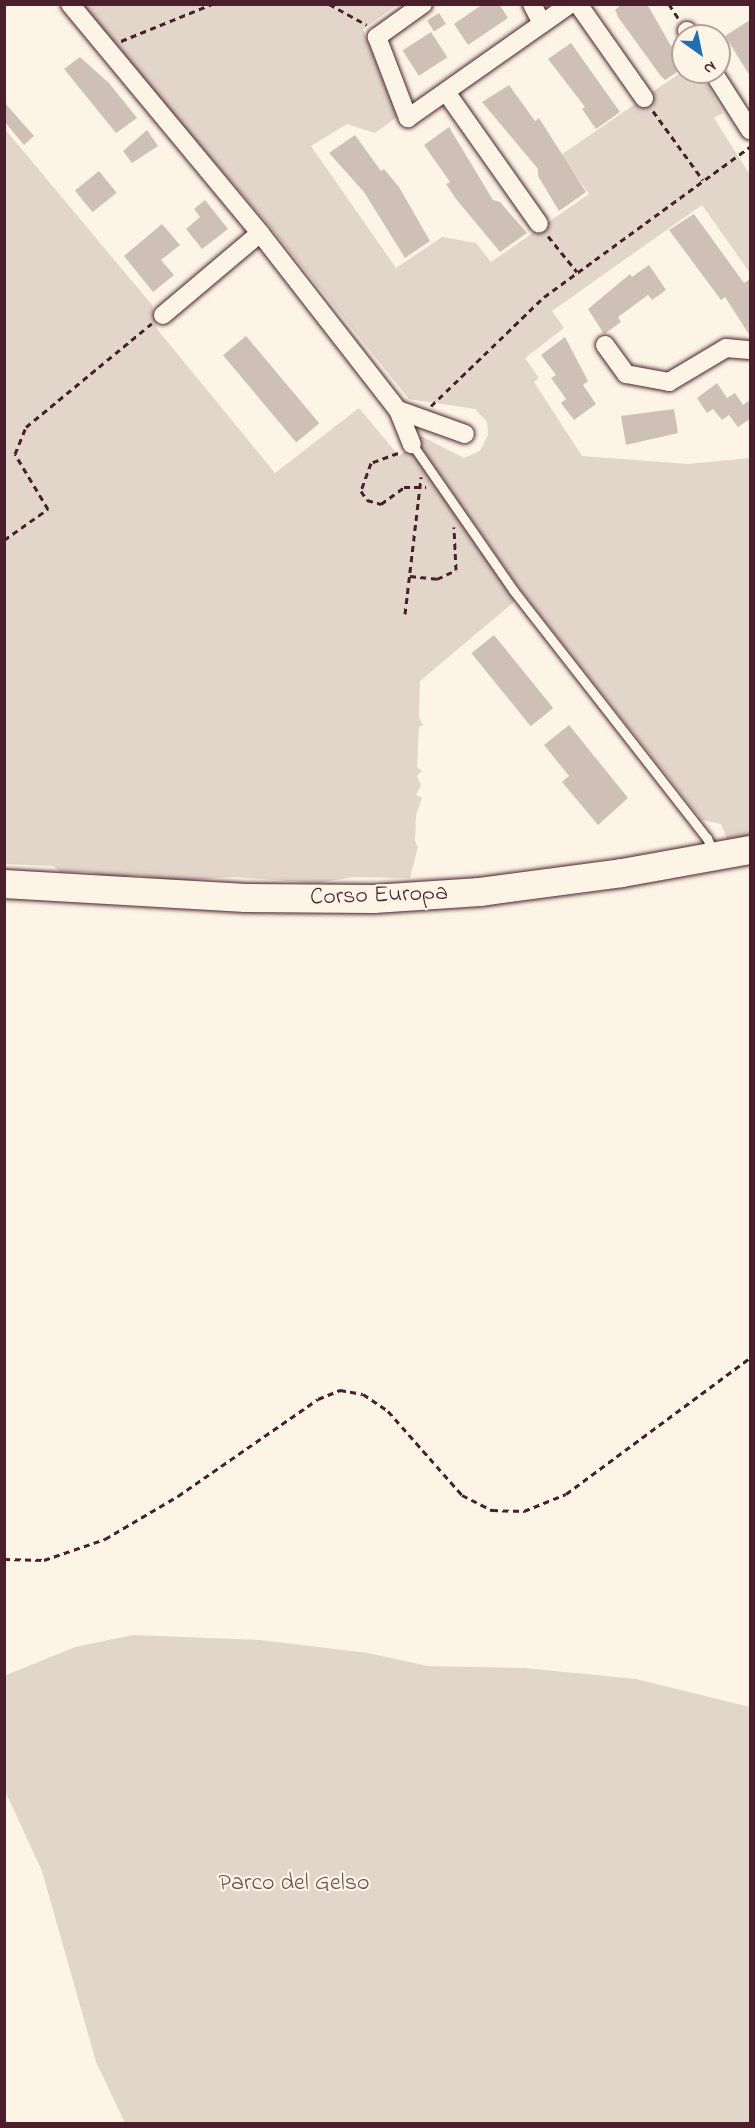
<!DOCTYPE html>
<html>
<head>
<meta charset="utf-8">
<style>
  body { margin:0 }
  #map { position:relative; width:755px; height:2128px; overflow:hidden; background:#fcf5e5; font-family:"Indie Flower",sans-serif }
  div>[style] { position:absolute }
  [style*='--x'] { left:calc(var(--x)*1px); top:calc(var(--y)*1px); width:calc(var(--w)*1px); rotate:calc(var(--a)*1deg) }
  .green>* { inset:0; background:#e2d5ca }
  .building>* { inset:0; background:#cfc0b7; transform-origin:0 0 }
  .path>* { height:3px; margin-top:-1.5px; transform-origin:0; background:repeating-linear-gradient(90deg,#4a1f2b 0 6px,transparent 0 10.5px) }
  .roads { filter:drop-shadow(0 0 2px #4a1f2b) drop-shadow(0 0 2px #4a1f2b) }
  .service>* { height:9px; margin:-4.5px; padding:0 4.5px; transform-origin:4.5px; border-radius:4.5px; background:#fcf5e5 }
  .minor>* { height:18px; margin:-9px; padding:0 9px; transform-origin:9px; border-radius:9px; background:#fcf5e5 }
  .primary>* { height:28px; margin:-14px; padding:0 14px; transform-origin:14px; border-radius:14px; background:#fcf5e5 }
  span { translate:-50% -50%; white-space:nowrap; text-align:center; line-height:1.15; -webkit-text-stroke:4.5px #fcf5e5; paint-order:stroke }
  .street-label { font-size:24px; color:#4a1f2b }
  .park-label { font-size:24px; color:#704c53 }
  .frame { position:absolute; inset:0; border:6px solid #4a1f2b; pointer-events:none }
  .north { position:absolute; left:671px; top:24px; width:60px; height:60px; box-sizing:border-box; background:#fcf5e5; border:2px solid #b59f9b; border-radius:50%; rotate:147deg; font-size:16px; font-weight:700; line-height:24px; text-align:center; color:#4a1f2b }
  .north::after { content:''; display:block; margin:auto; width:21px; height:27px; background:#1f6fb2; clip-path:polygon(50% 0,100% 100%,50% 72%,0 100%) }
</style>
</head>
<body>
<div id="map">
  <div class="green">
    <div style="clip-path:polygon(79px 5px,397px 5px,363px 29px,397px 117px,375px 133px,347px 124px,311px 146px,396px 268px,442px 237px,476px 243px,491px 262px,589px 194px,561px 155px,683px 71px,700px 72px,723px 113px,714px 118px,750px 175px,750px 273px,702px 205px,552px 311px,564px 328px,525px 358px,539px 378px,534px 382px,582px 456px,688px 464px,750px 458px,750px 836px,728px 841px,721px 824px,702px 820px,520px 589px,417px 441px,421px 436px,464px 458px,480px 451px,488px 435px,487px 422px,475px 409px,409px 399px,267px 223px)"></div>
    <div style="clip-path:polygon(4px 128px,152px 305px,157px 329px,275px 473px,359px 408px,399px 456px,409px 448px,515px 601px,420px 681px,419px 717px,423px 725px,419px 727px,417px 767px,422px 771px,417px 776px,421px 785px,416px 795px,422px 798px,416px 815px,415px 841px,418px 847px,410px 878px,353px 877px,318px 883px,233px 877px,173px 881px,140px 875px,109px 878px,91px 872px,61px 872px,53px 866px,5px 864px)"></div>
    <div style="clip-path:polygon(133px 1635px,260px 1640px,368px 1653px,428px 1666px,524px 1668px,636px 1679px,750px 1707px,750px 2123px,125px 2123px,96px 2062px,42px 1871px,5px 1791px,4px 1676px,75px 1647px)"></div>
  </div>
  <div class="building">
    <div style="clip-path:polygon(483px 4px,499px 4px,508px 18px,468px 45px,454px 24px)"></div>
    <div style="clip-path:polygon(622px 4px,647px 4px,671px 46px,675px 43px,683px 55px,683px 68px,665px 80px,660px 75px,618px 17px,615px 10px)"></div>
    <div style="left:439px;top:13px;width:13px;height:14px;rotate:58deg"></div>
    <div style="clip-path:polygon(750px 20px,750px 76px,725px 36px)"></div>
    <div style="left:431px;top:32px;width:30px;height:34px;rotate:57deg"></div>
    <div style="clip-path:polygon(571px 43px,620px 112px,596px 129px,582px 109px,585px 107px,548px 59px)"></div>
    <div style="clip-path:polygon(80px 57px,109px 83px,137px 118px,116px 133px,64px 69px)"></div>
    <div style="clip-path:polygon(509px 85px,535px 121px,539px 118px,586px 192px,559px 211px,538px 176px,538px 169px,482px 102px)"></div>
    <div style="clip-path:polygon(4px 102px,34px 136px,24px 145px,4px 121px)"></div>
    <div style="clip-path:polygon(449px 127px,493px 200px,500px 202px,527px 233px,500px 252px,456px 199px,446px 184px,450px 182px,424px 145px)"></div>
    <div style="clip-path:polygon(147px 130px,158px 146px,132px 163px,123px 151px)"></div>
    <div style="clip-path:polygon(355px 135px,381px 171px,384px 169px,399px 187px,430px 241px,405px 258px,364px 192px,329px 153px)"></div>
    <div style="left:99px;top:171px;width:28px;height:31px;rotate:51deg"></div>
    <div style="clip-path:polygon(205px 200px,228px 229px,202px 249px,186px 229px,200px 217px,194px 209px)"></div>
    <div style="clip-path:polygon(694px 214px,744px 283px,750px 279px,750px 336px,725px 297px,721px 300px,669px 230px)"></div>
    <div style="clip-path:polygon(162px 224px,180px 245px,161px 260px,174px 275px,153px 292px,124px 256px)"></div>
    <div style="clip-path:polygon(649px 265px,666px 290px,652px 300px,648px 295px,618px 317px,621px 322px,604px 334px,588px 309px,630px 274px,632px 277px)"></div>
    <div style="left:246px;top:336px;width:114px;height:30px;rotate:50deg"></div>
    <div style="clip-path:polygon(565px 337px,588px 381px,583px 385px,596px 404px,574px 420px,561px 403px,566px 399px,551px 378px,556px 375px,541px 355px)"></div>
    <div style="clip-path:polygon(717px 383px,727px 398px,735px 393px,743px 405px,750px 400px,750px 419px,738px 427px,729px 415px,722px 420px,713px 409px,707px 413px,697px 398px)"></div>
    <div style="clip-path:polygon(674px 409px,678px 433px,626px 445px,621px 416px)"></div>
    <div style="left:494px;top:635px;width:94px;height:29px;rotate:51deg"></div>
    <div style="clip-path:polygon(569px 725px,628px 798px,598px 825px,562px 782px,569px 776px,544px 745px)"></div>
  </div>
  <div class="path">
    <div style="--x:329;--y:4;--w:43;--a:28.9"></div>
    <div style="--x:669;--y:4;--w:17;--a:57"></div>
    <div style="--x:121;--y:41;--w:98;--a:-22.1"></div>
    <div style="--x:653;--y:111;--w:85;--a:54.1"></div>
    <div style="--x:548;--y:236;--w:46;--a:51.1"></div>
    <div style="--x:431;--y:406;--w:157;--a:-44"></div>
    <div style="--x:544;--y:297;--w:255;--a:-36.1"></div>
    <div style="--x:398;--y:453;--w:29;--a:160"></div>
    <div style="--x:371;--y:463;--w:30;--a:110"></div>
    <div style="--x:361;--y:491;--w:11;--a:56"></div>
    <div style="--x:367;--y:500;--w:15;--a:16"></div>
    <div style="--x:381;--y:504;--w:29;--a:-36"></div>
    <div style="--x:404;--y:487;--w:22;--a:0"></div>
    <div style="--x:4;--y:540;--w:54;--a:-35.2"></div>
    <div style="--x:48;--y:509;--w:64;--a:-121"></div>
    <div style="--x:15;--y:454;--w:29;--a:-68"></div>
    <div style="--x:26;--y:427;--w:163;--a:-39.5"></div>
    <div style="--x:410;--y:576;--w:27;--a:6"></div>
    <div style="--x:437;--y:579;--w:21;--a:-25"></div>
    <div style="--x:456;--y:570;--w:43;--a:-92.7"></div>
    <div style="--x:405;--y:614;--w:138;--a:-83.3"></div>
    <div style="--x:4;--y:1559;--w:40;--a:1.4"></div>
    <div style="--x:44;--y:1560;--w:65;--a:-19"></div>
    <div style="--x:105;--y:1539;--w:85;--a:-30.5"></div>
    <div style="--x:178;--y:1496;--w:170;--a:-34.7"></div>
    <div style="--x:318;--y:1399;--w:24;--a:-22"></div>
    <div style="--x:340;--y:1390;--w:23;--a:10"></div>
    <div style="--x:363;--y:1394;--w:30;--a:34"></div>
    <div style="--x:388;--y:1411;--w:112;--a:48.6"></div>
    <div style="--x:462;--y:1495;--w:34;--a:27"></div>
    <div style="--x:492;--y:1510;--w:32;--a:2"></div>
    <div style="--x:524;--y:1511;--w:45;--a:-22"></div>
    <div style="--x:566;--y:1494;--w:229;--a:-36.5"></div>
  </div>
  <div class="roads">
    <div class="service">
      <div style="--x:412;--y:444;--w:178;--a:55.3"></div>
      <div style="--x:513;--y:590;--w:315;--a:52"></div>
      <div style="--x:707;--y:838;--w:15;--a:67"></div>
    </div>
    <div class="minor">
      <div style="--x:70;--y:4;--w:298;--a:50.3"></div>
      <div style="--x:260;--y:233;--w:224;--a:52.1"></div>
      <div style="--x:398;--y:410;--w:71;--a:19.7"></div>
      <div style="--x:423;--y:4;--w:57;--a:144.3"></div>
      <div style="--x:377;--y:37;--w:87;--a:69.1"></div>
      <div style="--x:408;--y:118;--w:198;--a:-35.1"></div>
      <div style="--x:532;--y:4;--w:22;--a:63"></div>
      <div style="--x:578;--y:4;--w:115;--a:54.9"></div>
      <div style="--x:687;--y:31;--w:6;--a:59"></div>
      <div style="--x:713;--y:72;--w:69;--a:57.5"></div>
      <div style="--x:446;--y:92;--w:161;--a:54.8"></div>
      <div style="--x:163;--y:315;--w:127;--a:-40.2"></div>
      <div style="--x:605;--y:345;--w:36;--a:54"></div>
      <div style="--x:626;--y:374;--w:44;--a:10.5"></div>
      <div style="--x:669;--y:382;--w:66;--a:-30.8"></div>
      <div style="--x:726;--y:348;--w:24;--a:5"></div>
      <div style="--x:398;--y:410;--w:37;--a:68"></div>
    </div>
    <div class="primary">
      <div style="--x:4;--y:884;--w:242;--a:3.3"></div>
      <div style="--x:246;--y:898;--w:128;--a:0.4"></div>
      <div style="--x:374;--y:899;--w:106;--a:-3.8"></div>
      <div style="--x:480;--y:892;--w:143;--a:-7.6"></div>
      <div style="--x:622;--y:873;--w:130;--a:-10.2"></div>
    </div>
  </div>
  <div class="street-label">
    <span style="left:379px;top:896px;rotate:-2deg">Corso Europa</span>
  </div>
  <div class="park-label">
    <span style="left:294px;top:1884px">Parco del Gelso</span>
  </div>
  <div class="frame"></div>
  <div class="north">N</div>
</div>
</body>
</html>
